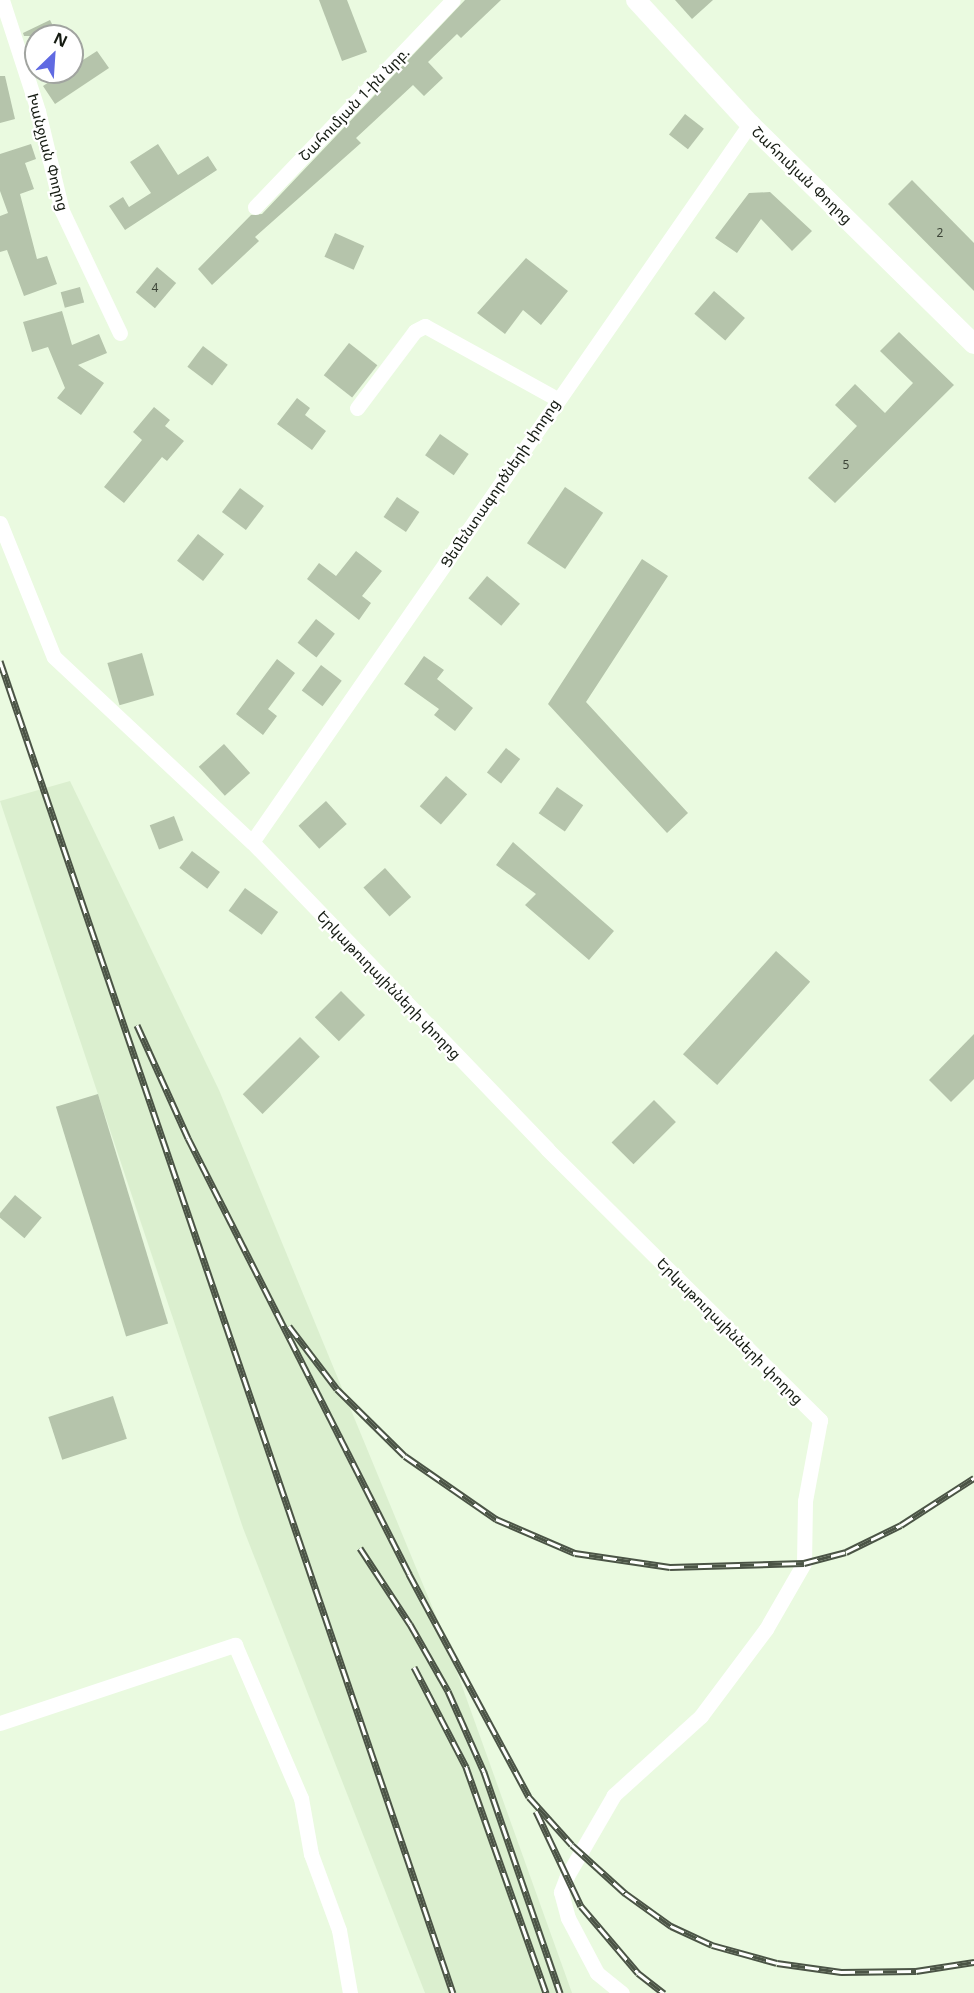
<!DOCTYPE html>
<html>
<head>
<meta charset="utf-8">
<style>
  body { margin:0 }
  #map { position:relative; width:974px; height:1993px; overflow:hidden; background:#eafae0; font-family:"Noto Sans","Noto Sans Armenian",sans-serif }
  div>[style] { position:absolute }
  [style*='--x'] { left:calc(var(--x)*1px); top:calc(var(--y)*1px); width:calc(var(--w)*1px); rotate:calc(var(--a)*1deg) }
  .built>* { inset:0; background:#dbefcf }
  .building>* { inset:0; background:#b5c4ab; transform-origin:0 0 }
  .minor>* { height:15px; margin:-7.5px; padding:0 7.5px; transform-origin:7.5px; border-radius:7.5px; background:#fff }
  .tertiary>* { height:20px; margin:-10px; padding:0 10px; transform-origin:10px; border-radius:10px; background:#fff }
  .rail>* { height:7px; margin-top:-3.5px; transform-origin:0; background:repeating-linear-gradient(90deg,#fff 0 14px,#4b5446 0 28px); box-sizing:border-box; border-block:2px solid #4b5446 }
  span { translate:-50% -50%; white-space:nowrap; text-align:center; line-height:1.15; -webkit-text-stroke:4.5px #fff; paint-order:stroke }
  .number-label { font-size:12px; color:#3d4538 }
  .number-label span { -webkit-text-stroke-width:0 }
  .street-label { font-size:15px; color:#151b12 }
  .north { position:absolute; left:24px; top:24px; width:60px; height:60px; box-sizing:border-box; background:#fff; border:2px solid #a1a4a0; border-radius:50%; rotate:25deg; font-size:16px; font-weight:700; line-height:24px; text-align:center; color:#151b12 }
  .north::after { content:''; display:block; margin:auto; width:21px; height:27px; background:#606ae2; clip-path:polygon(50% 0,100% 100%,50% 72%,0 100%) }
</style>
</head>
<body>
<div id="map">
  <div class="built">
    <div style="clip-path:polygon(70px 781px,219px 1090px,443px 1633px,572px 1993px,425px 1993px,243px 1528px,0 801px)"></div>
  </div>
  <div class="building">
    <div style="clip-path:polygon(319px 0,347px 0,367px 52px,342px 61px)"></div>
    <div style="clip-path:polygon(465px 0,501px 0,461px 38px,457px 34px,428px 62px,443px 78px,424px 96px,413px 85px,356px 138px,361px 143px,255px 237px,259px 241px,212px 285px,198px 269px,251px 215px,262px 214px)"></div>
    <div style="clip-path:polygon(675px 0,713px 0,692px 19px)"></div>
    <div style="clip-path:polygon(50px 20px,58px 36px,24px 36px,23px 33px)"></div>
    <div style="clip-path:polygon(97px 51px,109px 68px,55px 104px,43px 86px,64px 72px,72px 72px,72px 67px)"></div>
    <div style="clip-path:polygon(0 76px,5px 76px,15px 119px,0 123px)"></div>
    <div style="left:685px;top:114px;width:24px;height:26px;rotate:38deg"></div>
    <div style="clip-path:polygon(31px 144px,36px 159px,25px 163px,34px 189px,20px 194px,37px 259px,47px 256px,57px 284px,24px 296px,7px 250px,0 252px,0 216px,8px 213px,0 191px,0 154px)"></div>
    <div style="clip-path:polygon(158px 144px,178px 175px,208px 156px,217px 170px,125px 230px,109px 206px,123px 197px,129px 207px,151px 193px,130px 162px)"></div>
    <div style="clip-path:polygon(912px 180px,974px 243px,974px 291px,888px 204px)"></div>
    <div style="clip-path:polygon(770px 192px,812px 231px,792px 251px,761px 219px,737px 253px,715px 238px,749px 193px)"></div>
    <div style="left:335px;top:233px;width:32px;height:26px;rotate:24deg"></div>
    <div style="clip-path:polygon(526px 258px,568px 291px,541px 325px,523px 310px,505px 334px,477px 313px)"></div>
    <div style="left:157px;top:267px;width:25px;height:33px;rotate:40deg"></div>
    <div style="left:80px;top:287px;width:16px;height:20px;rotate:75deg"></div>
    <div style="left:714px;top:291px;width:41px;height:30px;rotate:41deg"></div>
    <div style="clip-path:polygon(62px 311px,72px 345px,99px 334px,107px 353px,78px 365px,104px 383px,81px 415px,57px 398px,65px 388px,48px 347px,32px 352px,23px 322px)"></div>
    <div style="clip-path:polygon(899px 332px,954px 385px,835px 503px,808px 478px,857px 426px,835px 405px,855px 384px,885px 413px,913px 383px,880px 351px)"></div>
    <div style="left:349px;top:343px;width:36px;height:41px;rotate:38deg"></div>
    <div style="left:203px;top:346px;width:31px;height:26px;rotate:37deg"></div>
    <div style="clip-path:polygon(297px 398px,310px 408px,305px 415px,326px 431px,312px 450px,277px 424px)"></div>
    <div style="clip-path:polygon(154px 407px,170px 420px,165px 426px,184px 441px,167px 461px,162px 457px,124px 503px,104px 487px,142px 440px,133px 432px)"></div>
    <div style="left:440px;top:434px;width:35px;height:26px;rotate:35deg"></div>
    <div style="left:565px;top:487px;width:46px;height:68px;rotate:34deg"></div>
    <div style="left:240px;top:488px;width:30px;height:30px;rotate:37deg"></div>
    <div style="left:397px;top:497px;width:27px;height:24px;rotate:34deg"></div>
    <div style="left:198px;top:534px;width:33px;height:34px;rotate:38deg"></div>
    <div style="clip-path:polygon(356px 551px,382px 571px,362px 596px,371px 603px,359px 620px,307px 579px,319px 563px,336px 576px)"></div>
    <div style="clip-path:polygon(642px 559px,668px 576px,586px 702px,688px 813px,667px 833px,548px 704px)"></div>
    <div style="left:487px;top:576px;width:43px;height:29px;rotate:40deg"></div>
    <div style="left:316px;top:619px;width:24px;height:30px;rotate:38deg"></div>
    <div style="left:142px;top:653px;width:44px;height:36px;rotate:74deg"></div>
    <div style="clip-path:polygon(424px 656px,444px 670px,437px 679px,473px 708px,455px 731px,434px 715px,439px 709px,404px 684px)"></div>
    <div style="clip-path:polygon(277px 659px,295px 673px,268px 709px,277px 716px,263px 735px,236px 714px)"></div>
    <div style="left:321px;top:665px;width:26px;height:32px;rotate:37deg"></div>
    <div style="left:224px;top:744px;width:39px;height:34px;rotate:48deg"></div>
    <div style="left:506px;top:748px;width:18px;height:31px;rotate:38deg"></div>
    <div style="left:446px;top:776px;width:28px;height:40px;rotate:41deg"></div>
    <div style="left:557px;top:787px;width:32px;height:32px;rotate:35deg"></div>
    <div style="left:326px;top:801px;width:31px;height:37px;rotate:48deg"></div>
    <div style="left:174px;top:816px;width:26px;height:26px;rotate:69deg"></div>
    <div style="clip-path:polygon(513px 842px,614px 931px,589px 960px,525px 905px,536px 894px,496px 865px)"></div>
    <div style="left:192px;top:851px;width:35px;height:21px;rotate:37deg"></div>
    <div style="left:385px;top:868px;width:39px;height:29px;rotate:48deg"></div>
    <div style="left:245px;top:888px;width:41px;height:28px;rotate:36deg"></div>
    <div style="left:776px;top:951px;width:46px;height:139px;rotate:42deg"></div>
    <div style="left:341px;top:991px;width:34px;height:37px;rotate:45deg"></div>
    <div style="clip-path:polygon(974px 1034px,974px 1079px,951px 1102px,929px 1080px)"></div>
    <div style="left:300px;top:1037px;width:28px;height:81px;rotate:45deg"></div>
    <div style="left:98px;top:1094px;width:240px;height:44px;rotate:73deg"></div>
    <div style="left:654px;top:1100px;width:31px;height:60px;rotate:45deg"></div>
    <div style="left:15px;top:1195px;width:35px;height:27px;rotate:40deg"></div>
    <div style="left:113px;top:1396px;width:45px;height:68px;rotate:72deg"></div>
  </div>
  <div class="minor">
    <div style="--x:2;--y:0;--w:117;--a:72"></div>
    <div style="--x:38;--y:111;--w:103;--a:76.5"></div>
    <div style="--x:62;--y:211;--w:135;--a:64.6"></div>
    <div style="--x:255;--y:207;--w:286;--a:-46.3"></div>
    <div style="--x:357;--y:408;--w:96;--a:-53"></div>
    <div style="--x:415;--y:331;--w:11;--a:-27"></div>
    <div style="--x:425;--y:326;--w:151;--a:28.9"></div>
    <div style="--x:0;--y:523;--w:144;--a:68.1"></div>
    <div style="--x:54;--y:657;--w:271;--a:43.1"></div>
    <div style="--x:252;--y:842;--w:426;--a:46.1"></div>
    <div style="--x:547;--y:1149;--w:385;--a:44.8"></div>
    <div style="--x:820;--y:1420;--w:82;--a:100.5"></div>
    <div style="--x:805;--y:1501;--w:62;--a:90.9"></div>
    <div style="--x:804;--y:1563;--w:76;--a:119.9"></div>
    <div style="--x:766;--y:1629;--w:109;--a:126.8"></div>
    <div style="--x:701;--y:1716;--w:118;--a:137.8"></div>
    <div style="--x:614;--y:1795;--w:94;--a:120.1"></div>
    <div style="--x:567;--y:1876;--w:17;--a:111"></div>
    <div style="--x:561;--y:1892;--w:27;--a:75"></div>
    <div style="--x:568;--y:1918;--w:62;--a:62.2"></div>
    <div style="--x:597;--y:1973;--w:32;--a:39"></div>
    <div style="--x:252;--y:842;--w:874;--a:-55.26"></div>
    <div style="--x:0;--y:1723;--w:248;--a:-18.4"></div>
    <div style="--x:235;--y:1645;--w:167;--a:66.7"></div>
    <div style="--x:301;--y:1798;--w:57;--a:79.9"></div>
    <div style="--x:311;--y:1854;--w:81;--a:69.8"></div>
    <div style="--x:339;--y:1930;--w:64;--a:80.1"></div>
  </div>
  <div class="tertiary">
    <div style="--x:636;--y:0;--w:168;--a:47.4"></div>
    <div style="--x:750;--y:124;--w:314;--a:44.5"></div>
  </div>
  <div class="rail">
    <div style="--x:0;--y:661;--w:1407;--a:71.22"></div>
    <div style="--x:137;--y:1025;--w:124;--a:65.7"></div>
    <div style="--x:188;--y:1138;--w:489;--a:63.1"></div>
    <div style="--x:409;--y:1574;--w:253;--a:61.7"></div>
    <div style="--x:529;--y:1797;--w:64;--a:48.1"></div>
    <div style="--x:572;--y:1845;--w:72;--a:42.2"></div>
    <div style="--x:625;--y:1893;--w:57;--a:35.7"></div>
    <div style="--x:671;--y:1926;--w:45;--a:24.9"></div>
    <div style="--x:712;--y:1945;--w:67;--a:15.5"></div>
    <div style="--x:777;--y:1963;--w:65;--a:8"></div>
    <div style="--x:841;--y:1972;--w:75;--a:-0.8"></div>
    <div style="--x:916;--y:1971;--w:59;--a:-8.8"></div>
    <div style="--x:289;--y:1326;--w:79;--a:52.7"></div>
    <div style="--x:337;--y:1389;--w:95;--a:44.6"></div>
    <div style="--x:405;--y:1456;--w:111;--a:34.7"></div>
    <div style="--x:496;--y:1519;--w:86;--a:23.3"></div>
    <div style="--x:575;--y:1553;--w:96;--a:8.4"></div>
    <div style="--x:670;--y:1567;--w:134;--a:-1.7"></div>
    <div style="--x:804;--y:1563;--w:43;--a:-14.7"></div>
    <div style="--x:846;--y:1552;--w:61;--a:-26.1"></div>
    <div style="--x:901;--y:1525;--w:87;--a:-32.8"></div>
    <div style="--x:360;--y:1548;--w:91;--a:56.7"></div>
    <div style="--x:410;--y:1624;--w:77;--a:60.4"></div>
    <div style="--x:448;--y:1691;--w:89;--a:66"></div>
    <div style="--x:484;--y:1772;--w:234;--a:71"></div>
    <div style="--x:414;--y:1667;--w:113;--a:62.5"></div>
    <div style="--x:466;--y:1767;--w:240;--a:70.5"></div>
    <div style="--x:536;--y:1811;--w:105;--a:64.7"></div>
    <div style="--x:581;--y:1906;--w:88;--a:49.6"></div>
    <div style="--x:638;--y:1973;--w:33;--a:38"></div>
  </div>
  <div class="number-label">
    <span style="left:940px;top:233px">2</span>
    <span style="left:155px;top:288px">4</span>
    <span style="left:846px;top:465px">5</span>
  </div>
  <div class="street-label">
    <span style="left:354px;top:104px;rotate:-46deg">Շահումյան 1-ին նրբ.</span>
    <span style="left:48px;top:152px;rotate:75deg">Խանջյան Փողոց</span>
    <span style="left:802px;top:175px;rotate:44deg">Շահումյան Փողոց</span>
    <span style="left:500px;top:483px;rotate:-56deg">Ցեմենտագործների փողոց</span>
    <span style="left:389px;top:985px;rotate:46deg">Երկաթուղայինների փողոց</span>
    <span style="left:730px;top:1331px;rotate:45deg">Երկաթուղայինների փողոց</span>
  </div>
  <div class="north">N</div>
</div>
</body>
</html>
